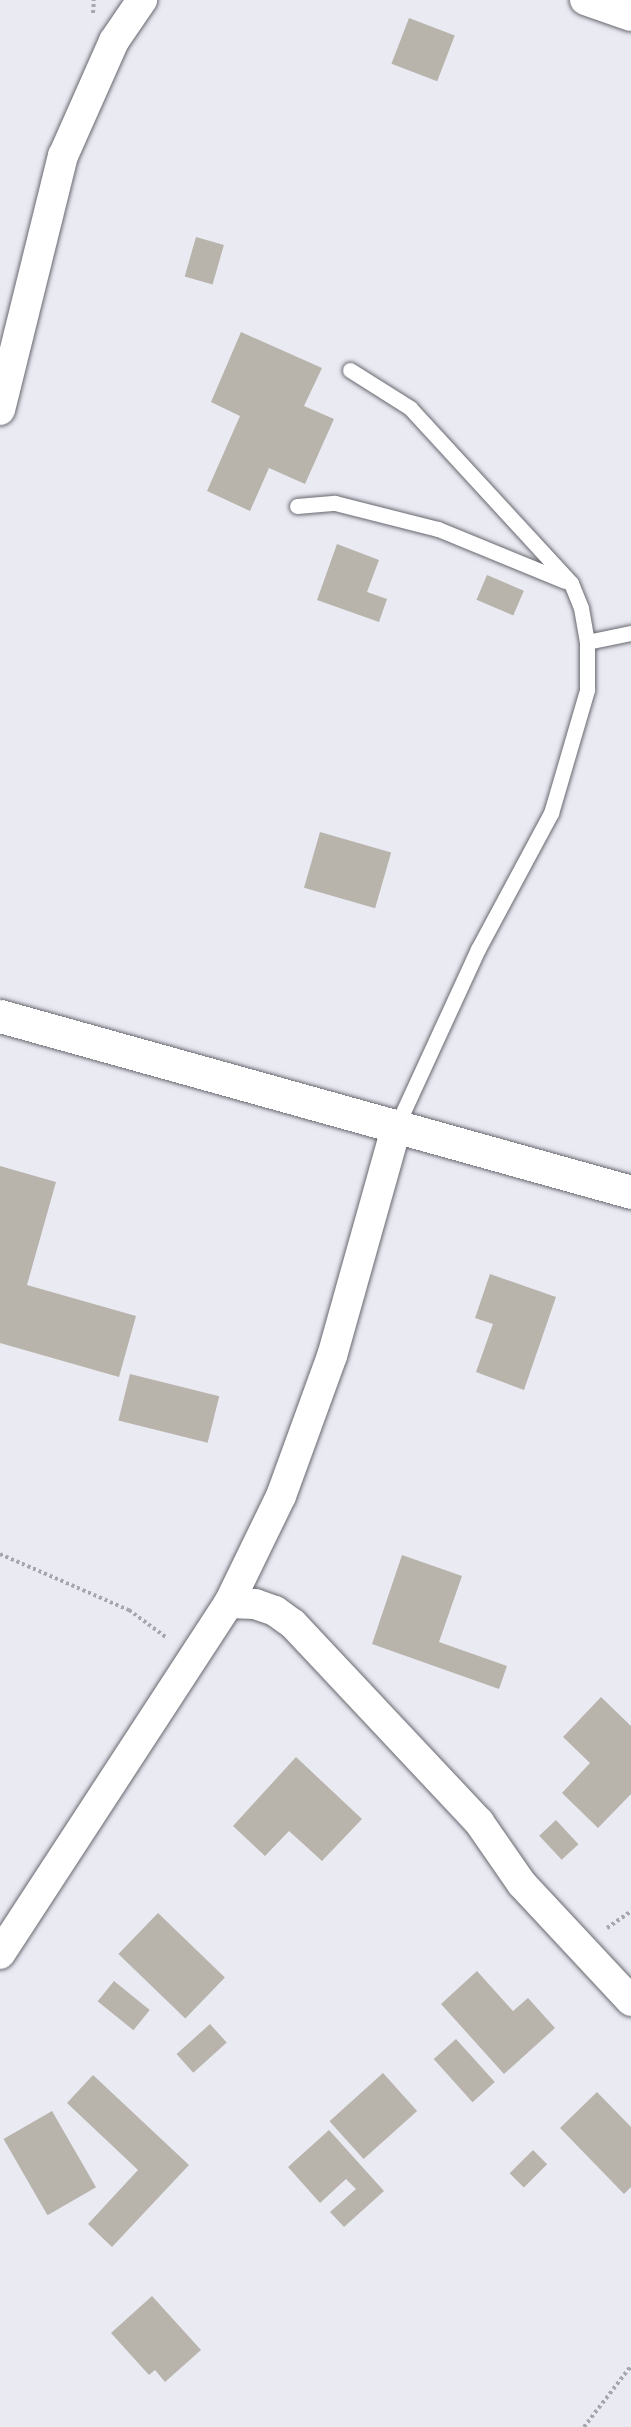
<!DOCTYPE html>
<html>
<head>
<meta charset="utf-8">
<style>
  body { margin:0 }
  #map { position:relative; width:631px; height:2427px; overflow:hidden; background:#eaeaf3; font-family:Signika,sans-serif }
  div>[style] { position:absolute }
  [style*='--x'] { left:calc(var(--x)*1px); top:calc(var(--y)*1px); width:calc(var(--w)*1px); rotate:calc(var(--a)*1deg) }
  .building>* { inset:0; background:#b8b4ac; transform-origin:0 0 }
  .path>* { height:4px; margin-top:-2px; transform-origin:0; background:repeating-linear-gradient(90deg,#a6a6ae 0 3px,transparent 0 6px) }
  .roads { filter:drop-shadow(0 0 2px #67676f) drop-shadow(0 0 2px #67676f) }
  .service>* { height:15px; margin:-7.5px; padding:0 7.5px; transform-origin:7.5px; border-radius:7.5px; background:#fff }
  .minor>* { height:30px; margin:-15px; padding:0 15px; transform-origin:15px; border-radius:15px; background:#fff }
  .tertiary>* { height:33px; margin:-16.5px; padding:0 16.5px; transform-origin:16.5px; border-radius:16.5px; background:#fff }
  span { translate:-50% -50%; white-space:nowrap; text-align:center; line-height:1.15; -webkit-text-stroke:4.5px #f8f7ff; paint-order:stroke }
</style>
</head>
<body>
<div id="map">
  <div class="building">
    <div style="left:409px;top:18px;width:49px;height:49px;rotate:21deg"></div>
    <div style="left:196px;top:237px;width:29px;height:41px;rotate:16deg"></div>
    <div style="clip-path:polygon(241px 332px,322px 368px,304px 406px,334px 419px,305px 484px,269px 468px,250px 511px,207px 491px,240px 416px,211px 402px)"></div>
    <div style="clip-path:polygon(337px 544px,379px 560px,367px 592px,387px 599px,379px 622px,317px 600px)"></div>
    <div style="left:487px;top:575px;width:40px;height:27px;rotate:23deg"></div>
    <div style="left:320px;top:832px;width:74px;height:58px;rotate:16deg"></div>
    <div style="clip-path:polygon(0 1166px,56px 1182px,27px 1285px,136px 1316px,119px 1377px,0 1343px)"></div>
    <div style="clip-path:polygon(490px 1274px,556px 1297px,524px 1390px,476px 1372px,493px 1324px,475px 1318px)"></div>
    <div style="left:130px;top:1374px;width:92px;height:48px;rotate:14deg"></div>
    <div style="clip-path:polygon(402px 1555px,462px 1576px,439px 1642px,507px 1666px,499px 1689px,372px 1644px)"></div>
    <div style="clip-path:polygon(601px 1697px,631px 1726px,631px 1794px,598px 1828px,562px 1793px,590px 1763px,563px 1737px)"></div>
    <div style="clip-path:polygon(296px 1757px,362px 1819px,322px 1861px,289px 1831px,265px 1856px,233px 1826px)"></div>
    <div style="left:556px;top:1820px;width:33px;height:23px;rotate:47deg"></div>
    <div style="left:158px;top:1913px;width:93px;height:57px;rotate:44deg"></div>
    <div style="clip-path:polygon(477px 1971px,513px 2011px,528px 1998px,555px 2028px,504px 2074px,441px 2004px)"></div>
    <div style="left:114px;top:1981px;width:46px;height:26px;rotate:39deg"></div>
    <div style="left:210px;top:2024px;width:25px;height:45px;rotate:48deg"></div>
    <div style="left:456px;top:2039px;width:58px;height:30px;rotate:48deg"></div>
    <div style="left:383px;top:2073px;width:51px;height:72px;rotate:48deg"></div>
    <div style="clip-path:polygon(93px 2075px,189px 2165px,112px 2247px,88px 2224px,138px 2170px,67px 2103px)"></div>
    <div style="clip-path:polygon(597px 2092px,631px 2127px,631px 2187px,624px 2194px,560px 2128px)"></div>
    <div style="left:52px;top:2111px;width:88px;height:56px;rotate:60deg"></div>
    <div style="clip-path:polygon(329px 2130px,384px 2191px,344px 2227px,330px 2212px,356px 2189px,346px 2179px,320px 2203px,288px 2167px)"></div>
    <div style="left:533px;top:2150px;width:20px;height:33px;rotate:45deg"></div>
    <div style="clip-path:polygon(152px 2296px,201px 2350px,165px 2382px,155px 2370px,149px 2375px,111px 2333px)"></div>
  </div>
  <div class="path">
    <div style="--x:93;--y:13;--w:13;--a:-86"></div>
    <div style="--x:0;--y:1554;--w:141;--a:23.5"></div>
    <div style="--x:129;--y:1610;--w:47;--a:36.4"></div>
    <div style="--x:607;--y:1928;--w:29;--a:-35"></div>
    <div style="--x:584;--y:2427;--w:77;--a:-52.4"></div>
  </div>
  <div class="roads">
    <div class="service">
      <div style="--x:350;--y:370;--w:71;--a:32.3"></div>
      <div style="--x:410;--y:408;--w:238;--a:47.4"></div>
      <div style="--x:571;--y:583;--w:27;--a:68"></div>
      <div style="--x:581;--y:608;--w:35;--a:80"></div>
      <div style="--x:587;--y:642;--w:48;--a:90"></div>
      <div style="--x:587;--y:690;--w:128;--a:106.3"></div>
      <div style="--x:551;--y:813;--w:154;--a:118.2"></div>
      <div style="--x:478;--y:949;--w:194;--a:114.7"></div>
      <div style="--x:297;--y:506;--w:38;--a:-5"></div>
      <div style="--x:335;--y:503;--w:106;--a:14.2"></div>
      <div style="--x:438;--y:529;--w:137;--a:22.3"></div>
      <div style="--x:587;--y:642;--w:45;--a:-11.6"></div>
    </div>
    <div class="minor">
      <div style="--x:585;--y:0;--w:49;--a:19.2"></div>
      <div style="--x:0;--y:410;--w:262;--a:-76.1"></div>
      <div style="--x:63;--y:156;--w:126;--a:-66.1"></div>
      <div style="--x:114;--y:41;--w:50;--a:-55.7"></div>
      <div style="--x:229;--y:1603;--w:26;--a:2"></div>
      <div style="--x:255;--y:1604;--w:21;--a:19"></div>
      <div style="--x:275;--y:1611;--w:22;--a:36"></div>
      <div style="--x:293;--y:1624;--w:272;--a:46.8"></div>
      <div style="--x:479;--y:1822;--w:75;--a:55.3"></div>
      <div style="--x:522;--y:1884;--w:160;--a:47"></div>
      <div style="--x:0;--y:1954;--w:419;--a:-56.9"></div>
      <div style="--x:229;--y:1603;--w:119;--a:-64.1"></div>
      <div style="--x:281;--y:1496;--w:149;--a:-70"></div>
      <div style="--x:332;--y:1356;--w:240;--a:-74.3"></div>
    </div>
    <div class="tertiary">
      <div style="--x:0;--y:1016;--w:655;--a:15.58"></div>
    </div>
  </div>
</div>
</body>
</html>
